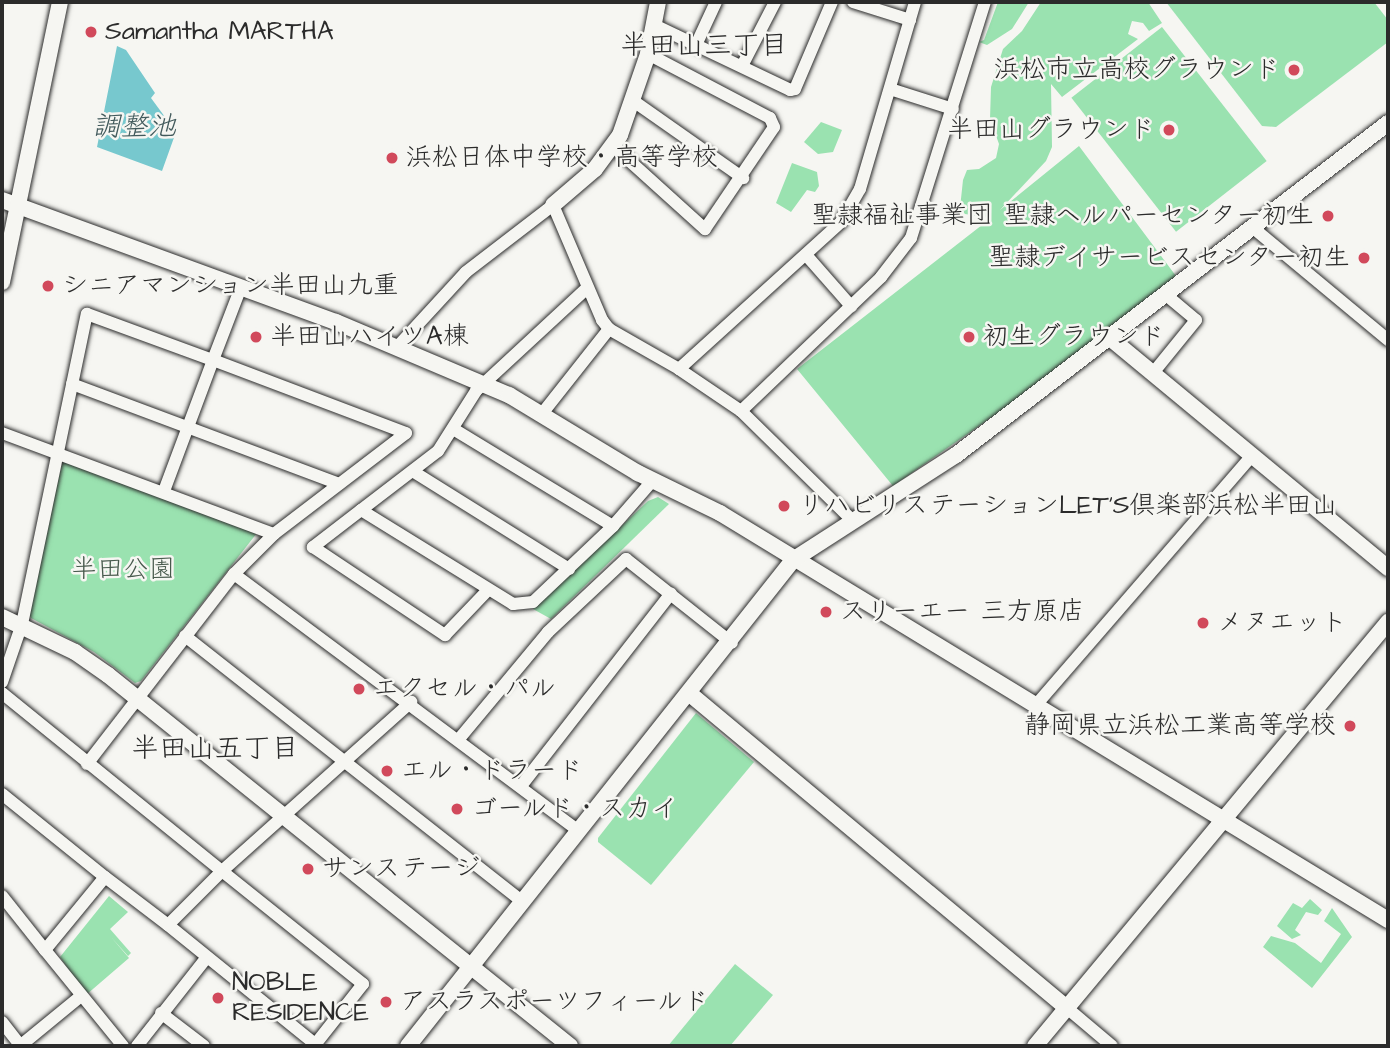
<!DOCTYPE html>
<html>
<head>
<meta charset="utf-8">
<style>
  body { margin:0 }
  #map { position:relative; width:1390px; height:1048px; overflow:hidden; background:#f6f6f2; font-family:"Architects Daughter","Klee One",sans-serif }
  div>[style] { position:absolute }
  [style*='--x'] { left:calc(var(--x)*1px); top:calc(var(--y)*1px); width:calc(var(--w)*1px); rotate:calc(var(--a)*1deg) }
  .green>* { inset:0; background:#9ae2b0; transform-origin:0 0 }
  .water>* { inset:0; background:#77c8ce }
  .roads { filter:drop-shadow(0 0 2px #2b2b2b) drop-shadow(0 0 2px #2b2b2b) }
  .street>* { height:12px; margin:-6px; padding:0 6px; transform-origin:6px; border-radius:6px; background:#f6f6f2 }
  .secondary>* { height:16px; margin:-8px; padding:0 8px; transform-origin:8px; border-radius:8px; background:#f6f6f2 }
  .dots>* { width:19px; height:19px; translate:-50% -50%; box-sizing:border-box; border:4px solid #f6f6f2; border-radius:50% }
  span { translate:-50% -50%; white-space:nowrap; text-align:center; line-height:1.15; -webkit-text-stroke:5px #f6f6f2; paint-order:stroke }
  .poi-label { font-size:26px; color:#2b2b2b }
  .left { translate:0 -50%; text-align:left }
  .right { translate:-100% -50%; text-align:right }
  .park-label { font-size:26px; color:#47594c }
  .neighbourhood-label { font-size:28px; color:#2b2b2b }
  .water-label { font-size:28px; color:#425a5c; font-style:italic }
  .frame { position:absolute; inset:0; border:4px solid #2b2b2b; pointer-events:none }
</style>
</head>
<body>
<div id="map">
  <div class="green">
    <div style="clip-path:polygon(998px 2px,1029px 2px,1012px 29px,987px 45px,979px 42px,984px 40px)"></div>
    <div style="clip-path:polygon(1041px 2px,1148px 2px,1162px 23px,1149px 31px,1143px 23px,1132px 21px,1128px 34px,1138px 39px,1062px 97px,1051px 84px,1052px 147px,1046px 161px,1000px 210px,1079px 146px,1176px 276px,1042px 382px,893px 486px,797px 369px,991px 218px,965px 214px,960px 208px,963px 180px,967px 170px,979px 169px,996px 158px,999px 144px,990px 119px,991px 87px,1003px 49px,1022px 31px)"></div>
    <div style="clip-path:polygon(1166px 2px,1374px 2px,1388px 20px,1388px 42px,1276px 127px,1262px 126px)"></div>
    <div style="left:1162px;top:27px;width:170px;height:115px;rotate:52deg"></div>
    <div style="clip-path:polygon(821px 122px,842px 130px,833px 152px,818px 154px,804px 142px)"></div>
    <div style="clip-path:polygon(792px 163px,817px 172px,819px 186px,815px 192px,807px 190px,791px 212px,776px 203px)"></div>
    <div style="clip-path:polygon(63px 460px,257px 533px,141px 681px,135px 683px,94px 652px,31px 618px,27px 610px)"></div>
    <div style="clip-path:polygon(658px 497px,669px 504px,551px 619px,533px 609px,648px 501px)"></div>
    <div style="clip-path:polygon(696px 713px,754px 762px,651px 885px,598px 842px,598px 838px)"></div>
    <div style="clip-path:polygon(109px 896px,128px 912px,110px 929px,131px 953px,128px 956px,111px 937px,129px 958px,86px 995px,60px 957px)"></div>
    <div style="clip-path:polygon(1310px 899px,1322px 910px,1318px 915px,1306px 912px,1295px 930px,1301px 935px,1292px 939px,1277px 926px,1293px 903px,1302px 908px)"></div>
    <div style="clip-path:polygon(1332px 908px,1352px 937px,1312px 988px,1263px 947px,1271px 936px,1295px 943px,1321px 963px,1341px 934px,1324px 921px)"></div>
    <div style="clip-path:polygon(735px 964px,773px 995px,730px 1046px,668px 1046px)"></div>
  </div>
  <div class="water">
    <div style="clip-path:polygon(117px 46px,126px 50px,155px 93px,151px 98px,176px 132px,162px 171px,97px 147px)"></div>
  </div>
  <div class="roads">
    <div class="street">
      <div style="--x:853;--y:2;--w:60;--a:17.5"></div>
      <div style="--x:654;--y:25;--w:151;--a:25.5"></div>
      <div style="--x:790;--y:90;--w:5;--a:-11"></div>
      <div style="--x:795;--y:89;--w:95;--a:-67"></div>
      <div style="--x:696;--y:45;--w:47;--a:-65.1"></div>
      <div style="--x:742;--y:66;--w:72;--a:-62.7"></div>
      <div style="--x:890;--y:89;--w:66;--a:17.6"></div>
      <div style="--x:632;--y:100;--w:136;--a:35.1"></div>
      <div style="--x:613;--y:146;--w:124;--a:42.1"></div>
      <div style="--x:705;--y:229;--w:123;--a:-55.9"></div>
      <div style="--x:774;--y:127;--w:10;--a:-114"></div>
      <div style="--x:770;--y:118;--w:138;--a:-152.3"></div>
      <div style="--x:1252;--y:227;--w:177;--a:39.7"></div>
      <div style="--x:807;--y:256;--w:67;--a:48.7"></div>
      <div style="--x:586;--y:289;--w:150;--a:137.2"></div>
      <div style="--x:476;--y:391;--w:71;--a:122.3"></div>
      <div style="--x:438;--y:451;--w:97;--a:142.5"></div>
      <div style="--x:361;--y:510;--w:179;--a:31.7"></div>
      <div style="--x:513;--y:604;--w:20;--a:-6"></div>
      <div style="--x:533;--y:602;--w:110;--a:-43.5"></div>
      <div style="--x:613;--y:526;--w:61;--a:-49"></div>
      <div style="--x:398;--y:346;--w:100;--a:-47.4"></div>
      <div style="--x:466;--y:272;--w:110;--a:-37.6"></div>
      <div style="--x:553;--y:205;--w:125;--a:66.9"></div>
      <div style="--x:602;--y:320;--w:11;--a:52"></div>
      <div style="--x:609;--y:329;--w:81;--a:29.7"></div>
      <div style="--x:1153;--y:373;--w:68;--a:-50.9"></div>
      <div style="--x:1196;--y:320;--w:40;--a:-140"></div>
      <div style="--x:72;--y:384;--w:285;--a:20.5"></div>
      <div style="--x:741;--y:411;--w:75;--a:-145.9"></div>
      <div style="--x:679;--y:369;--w:219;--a:-42.2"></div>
      <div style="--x:841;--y:222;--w:38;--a:-60"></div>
      <div style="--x:860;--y:189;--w:195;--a:-73.6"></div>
      <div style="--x:541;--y:415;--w:110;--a:-51.7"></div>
      <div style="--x:455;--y:430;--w:185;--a:31.3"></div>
      <div style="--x:2;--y:433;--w:290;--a:20.4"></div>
      <div style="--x:414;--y:472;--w:183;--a:32"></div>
      <div style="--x:361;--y:510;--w:61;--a:142.4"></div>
      <div style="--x:313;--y:547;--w:159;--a:33.7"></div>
      <div style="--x:445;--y:635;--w:62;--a:-46.3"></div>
      <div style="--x:852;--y:520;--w:156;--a:-135.5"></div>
      <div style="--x:741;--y:411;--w:194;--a:-43.7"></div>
      <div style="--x:881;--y:277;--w:49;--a:-52.4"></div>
      <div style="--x:911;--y:238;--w:247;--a:-72.6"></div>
      <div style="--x:234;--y:574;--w:430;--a:36.7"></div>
      <div style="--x:185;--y:636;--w:430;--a:38.2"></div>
      <div style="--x:2;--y:682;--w:61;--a:-71"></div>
      <div style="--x:22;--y:624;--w:317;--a:-78.2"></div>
      <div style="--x:87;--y:314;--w:134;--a:20.1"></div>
      <div style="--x:213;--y:360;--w:78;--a:-69"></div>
      <div style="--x:2;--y:693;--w:283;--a:39"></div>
      <div style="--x:222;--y:871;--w:254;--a:-41.8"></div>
      <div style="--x:1036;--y:705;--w:330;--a:-49.1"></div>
      <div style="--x:459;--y:739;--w:139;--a:-50.2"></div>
      <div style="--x:548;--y:632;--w:107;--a:-43.1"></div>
      <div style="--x:626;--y:559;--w:135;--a:38.4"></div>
      <div style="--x:87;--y:764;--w:240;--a:-52.3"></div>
      <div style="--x:234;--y:574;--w:57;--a:-45"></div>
      <div style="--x:274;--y:534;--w:166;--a:-37.4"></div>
      <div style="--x:406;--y:433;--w:206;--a:-159.3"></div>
      <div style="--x:213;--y:360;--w:140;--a:110.5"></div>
      <div style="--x:521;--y:786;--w:244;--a:-52.1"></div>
      <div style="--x:2;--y:794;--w:132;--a:38.9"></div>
      <div style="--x:2;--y:896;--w:69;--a:51.5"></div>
      <div style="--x:1067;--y:1008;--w:59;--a:40.2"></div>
      <div style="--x:161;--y:1013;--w:54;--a:37.5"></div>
      <div style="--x:2;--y:1022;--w:31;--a:52"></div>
      <div style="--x:20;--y:1046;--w:79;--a:-39.3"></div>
      <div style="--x:123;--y:1046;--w:124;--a:-129.1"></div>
      <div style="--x:45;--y:950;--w:94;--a:-50.6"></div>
      <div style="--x:105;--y:877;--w:79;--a:37.3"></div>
      <div style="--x:137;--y:1046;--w:113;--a:-51.8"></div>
      <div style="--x:314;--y:1046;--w:79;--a:-51.7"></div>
      <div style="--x:363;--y:984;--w:181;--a:-141.3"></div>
      <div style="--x:222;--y:871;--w:76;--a:135"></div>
      <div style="--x:168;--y:925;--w:189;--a:39"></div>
    </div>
    <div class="secondary">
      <div style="--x:2;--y:200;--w:356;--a:20.1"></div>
      <div style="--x:336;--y:322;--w:188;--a:22.9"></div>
      <div style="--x:509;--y:395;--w:151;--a:31.2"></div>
      <div style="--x:638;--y:473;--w:91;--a:26"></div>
      <div style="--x:720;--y:513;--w:782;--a:31.35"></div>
      <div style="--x:553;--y:205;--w:55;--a:-40.6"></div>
      <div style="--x:595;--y:169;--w:42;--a:-53.7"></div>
      <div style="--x:620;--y:135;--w:86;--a:-70.9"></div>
      <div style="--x:648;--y:54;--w:53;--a:-79.1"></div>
      <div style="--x:2;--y:282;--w:286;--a:-78.3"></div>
      <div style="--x:1110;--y:338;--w:361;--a:39.6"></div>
      <div style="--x:2;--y:617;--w:81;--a:25.6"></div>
      <div style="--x:75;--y:652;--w:40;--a:34.9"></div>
      <div style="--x:108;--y:675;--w:593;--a:38.77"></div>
      <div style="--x:690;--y:694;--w:491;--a:39.8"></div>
      <div style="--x:408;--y:1046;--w:620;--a:-51.61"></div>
      <div style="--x:793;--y:560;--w:194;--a:-32.8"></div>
      <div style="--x:956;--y:455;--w:545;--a:-37.54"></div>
      <div style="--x:1035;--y:1046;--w:552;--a:-50.22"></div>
    </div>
  </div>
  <div class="dots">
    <div style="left:91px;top:32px;background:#d1495b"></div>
    <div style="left:1294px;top:70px;background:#d1495b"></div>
    <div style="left:1169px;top:130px;background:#d1495b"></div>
    <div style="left:392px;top:158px;background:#d1495b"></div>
    <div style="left:1328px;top:216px;background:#d1495b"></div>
    <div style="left:1364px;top:258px;background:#d1495b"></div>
    <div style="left:48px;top:286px;background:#d1495b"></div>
    <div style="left:256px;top:337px;background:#d1495b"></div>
    <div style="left:969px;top:337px;background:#d1495b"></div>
    <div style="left:784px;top:506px;background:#d1495b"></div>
    <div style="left:826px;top:612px;background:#d1495b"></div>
    <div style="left:1203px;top:623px;background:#d1495b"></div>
    <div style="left:359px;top:689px;background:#d1495b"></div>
    <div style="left:1350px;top:726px;background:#d1495b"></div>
    <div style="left:387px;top:771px;background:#d1495b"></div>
    <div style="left:457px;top:809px;background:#d1495b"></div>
    <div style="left:308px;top:869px;background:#d1495b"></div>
    <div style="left:218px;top:998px;background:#d1495b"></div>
    <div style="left:386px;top:1002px;background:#d1495b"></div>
  </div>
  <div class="poi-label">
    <span class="left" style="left:105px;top:32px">Samantha MARTHA</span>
    <span class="right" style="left:1280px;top:70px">浜松市立高校グラウンド</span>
    <span class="right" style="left:1155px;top:130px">半田山グラウンド</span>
    <span class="left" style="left:406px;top:158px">浜松日体中学校・高等学校</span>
    <span class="right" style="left:1314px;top:216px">聖隷福祉事業団 聖隷ヘルパーセンター初生</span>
    <span class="right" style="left:1350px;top:258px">聖隷デイサービスセンター初生</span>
    <span class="left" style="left:62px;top:286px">シニアマンション半田山九重</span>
    <span class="left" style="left:270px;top:337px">半田山ハイツA棟</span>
    <span class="left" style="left:983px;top:337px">初生グラウンド</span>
    <span class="left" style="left:798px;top:506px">リハビリステーションLET’S倶楽部浜松半田山</span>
    <span class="left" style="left:840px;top:612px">スリーエー 三方原店</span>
    <span class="left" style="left:1217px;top:623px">メヌエット</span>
    <span class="left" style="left:373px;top:689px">エクセル・パル</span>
    <span class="right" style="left:1336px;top:726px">静岡県立浜松工業高等学校</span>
    <span class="left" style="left:401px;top:771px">エル・ドラード</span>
    <span class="left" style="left:471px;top:809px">ゴールド・スカイ</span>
    <span class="left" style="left:322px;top:869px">サンステージ</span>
    <span class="left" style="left:232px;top:998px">NOBLE<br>RESIDENCE</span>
    <span class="left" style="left:400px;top:1002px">アスラスポーツフィールド</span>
  </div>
  <div class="park-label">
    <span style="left:123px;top:570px">半田公園</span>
  </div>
  <div class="neighbourhood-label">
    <span style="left:704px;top:46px">半田山三丁目</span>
    <span style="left:215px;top:749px">半田山五丁目</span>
  </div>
  <div class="water-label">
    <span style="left:134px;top:127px">調整池</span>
  </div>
  <div class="frame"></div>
</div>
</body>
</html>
